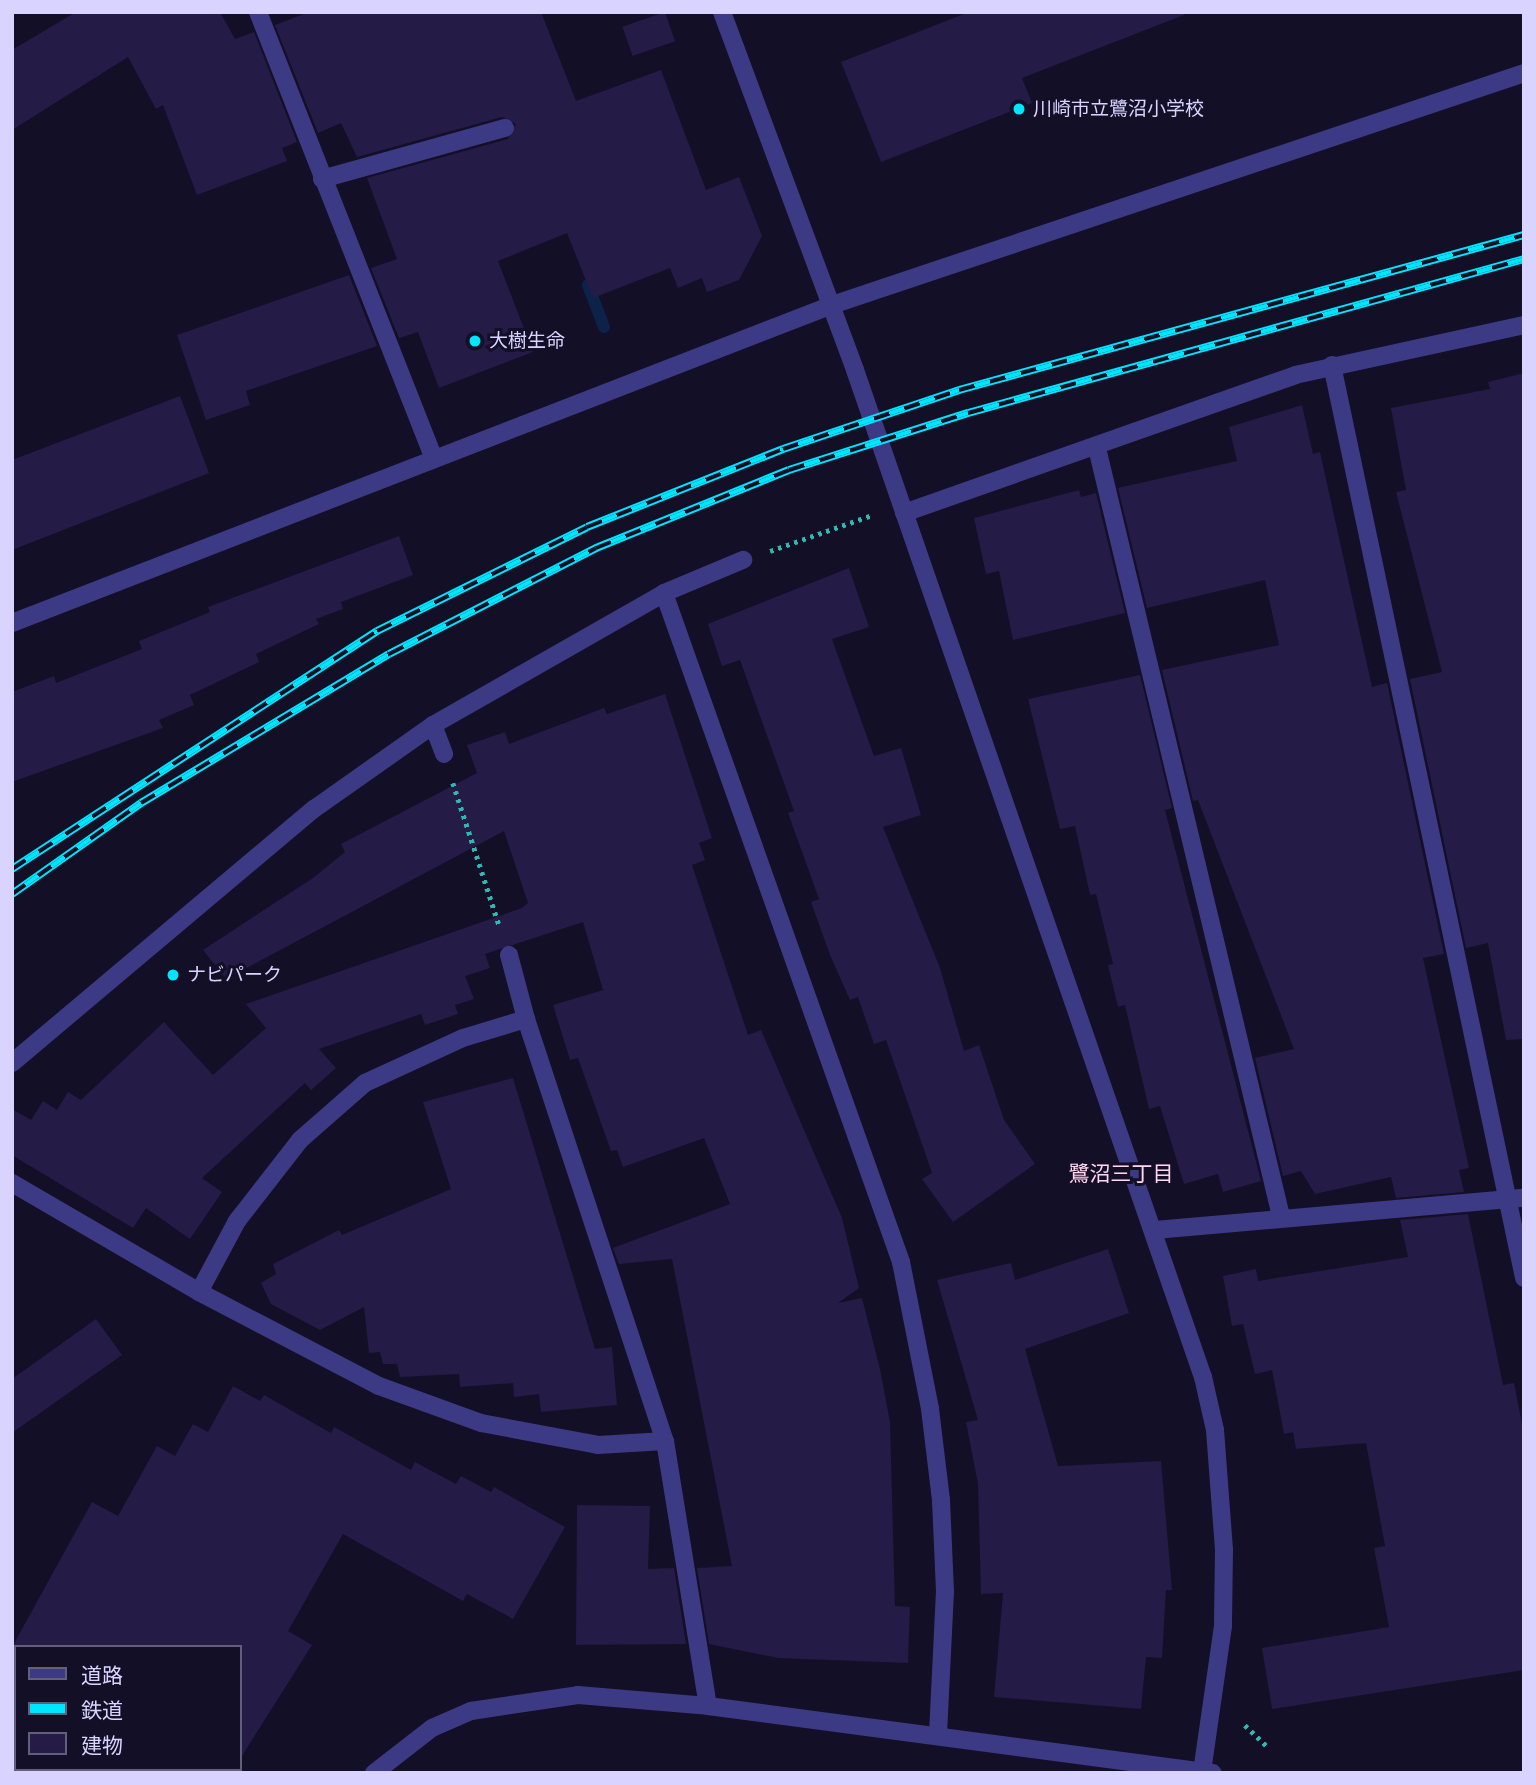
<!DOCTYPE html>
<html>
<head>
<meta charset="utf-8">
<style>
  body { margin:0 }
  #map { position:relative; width:1536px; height:1785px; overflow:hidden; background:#130f26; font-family:Inter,"Noto Sans JP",sans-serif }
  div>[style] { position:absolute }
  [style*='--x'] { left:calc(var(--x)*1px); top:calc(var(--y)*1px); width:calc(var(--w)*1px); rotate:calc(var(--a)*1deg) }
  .stream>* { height:12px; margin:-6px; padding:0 6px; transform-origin:6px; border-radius:6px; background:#0c2248 }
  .building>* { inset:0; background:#241b47; transform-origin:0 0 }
  .path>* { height:4.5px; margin-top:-2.25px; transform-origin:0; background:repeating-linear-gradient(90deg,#2fb8b0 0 3.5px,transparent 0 8.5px) }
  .service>* { height:18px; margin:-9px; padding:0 9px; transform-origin:9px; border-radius:9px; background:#3d3a85 }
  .minor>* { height:18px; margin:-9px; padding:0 9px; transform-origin:9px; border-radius:9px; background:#3d3a85 }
  .tertiary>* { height:18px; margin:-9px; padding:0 9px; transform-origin:9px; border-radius:9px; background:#3d3a85 }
  .rail>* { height:8px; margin-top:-4px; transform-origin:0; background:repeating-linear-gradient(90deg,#130f26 0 16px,#00e5ff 0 32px); box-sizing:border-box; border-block:2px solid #00e5ff }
  .dots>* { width:19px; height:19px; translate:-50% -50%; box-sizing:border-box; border:4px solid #130f26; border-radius:50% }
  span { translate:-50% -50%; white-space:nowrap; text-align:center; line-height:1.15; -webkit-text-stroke:6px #130f26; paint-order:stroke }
  .poi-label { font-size:19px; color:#d9d4ff }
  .left { translate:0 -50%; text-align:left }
  .neighbourhood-label { font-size:21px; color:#ffd6f0 }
  .frame { position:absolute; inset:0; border:14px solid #d9d4ff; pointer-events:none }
  .legend { position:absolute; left:14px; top:1645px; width:228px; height:126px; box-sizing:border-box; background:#130f26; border:2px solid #625e7d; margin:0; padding:9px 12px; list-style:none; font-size:21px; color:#d9d4ff }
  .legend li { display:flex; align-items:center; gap:14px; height:35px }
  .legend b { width:35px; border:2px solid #625e7d }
</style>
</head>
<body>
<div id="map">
  <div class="stream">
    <div style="--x:588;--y:285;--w:45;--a:69.1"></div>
  </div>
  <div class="building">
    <div style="clip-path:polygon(76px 12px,220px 12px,235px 39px,254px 32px,297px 142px,282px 148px,287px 161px,197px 195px,163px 105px,156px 109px,128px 57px,12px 130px,12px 50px)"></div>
    <div style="clip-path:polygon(309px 12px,541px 12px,576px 101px,661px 70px,706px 190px,739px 177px,762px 236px,739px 280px,707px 292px,702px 278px,678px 288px,670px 268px,593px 298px,567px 233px,498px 261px,533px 352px,439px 388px,418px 332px,399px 338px,371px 268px,397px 259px,367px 178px,508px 139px,516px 124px,502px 117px,357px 157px,341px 123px,318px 133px,275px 25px)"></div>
    <div style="left:665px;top:12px;width:31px;height:45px;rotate:71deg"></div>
    <div style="clip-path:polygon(969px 12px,1184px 12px,1184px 15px,1022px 78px,1032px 103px,881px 162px,841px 62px)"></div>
    <div style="clip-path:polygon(349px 275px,377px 346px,246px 391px,250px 405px,206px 420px,177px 335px)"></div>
    <div style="clip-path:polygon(1524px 373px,1524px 1039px,1506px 1040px,1488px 943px,1466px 948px,1410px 679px,1442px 672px,1396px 492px,1406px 490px,1391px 408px,1490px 389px,1488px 382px)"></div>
    <div style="clip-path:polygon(180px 396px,209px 473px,12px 550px,12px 460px)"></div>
    <div style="clip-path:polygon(1302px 405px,1313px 454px,1320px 452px,1372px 687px,1387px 683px,1444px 954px,1423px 958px,1469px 1168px,1459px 1170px,1464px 1192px,1396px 1198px,1391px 1177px,1315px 1194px,1301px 1171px,1283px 1176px,1255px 1058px,1294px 1049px,1198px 800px,1193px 801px,1162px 670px,1279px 645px,1265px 580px,1147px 608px,1118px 488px,1237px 461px,1229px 427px)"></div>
    <div style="clip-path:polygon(1079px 490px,1081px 497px,1096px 493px,1125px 613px,1013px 640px,999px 571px,986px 574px,974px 518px)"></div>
    <div style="clip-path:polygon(399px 536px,413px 575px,341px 602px,343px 609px,316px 619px,319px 624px,256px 654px,259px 662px,190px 695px,194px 705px,159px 720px,163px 728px,12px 782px,12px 692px,54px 676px,56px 683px,142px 649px,139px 641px,210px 612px,208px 607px)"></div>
    <div style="clip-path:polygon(849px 568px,869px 627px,832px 639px,874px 756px,901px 748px,921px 815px,883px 827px,940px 968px,964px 1051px,979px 1045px,1004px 1120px,1035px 1164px,953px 1222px,922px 1179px,932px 1173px,886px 1040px,874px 1044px,858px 997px,850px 1000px,830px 955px,811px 902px,819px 899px,788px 813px,794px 811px,740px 660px,722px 666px,708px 624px)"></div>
    <div style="clip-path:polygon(1140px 675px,1172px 808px,1165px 810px,1261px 1181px,1223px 1192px,1218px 1174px,1184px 1184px,1160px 1106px,1149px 1109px,1125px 1005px,1118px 1007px,1108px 965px,1113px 964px,1096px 894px,1090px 895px,1075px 826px,1060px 829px,1028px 699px)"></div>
    <div style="clip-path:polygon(665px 694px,712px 838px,699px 843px,705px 860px,692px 865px,748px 1035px,761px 1030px,842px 1218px,859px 1288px,838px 1303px,862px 1298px,880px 1369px,890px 1422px,895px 1606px,910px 1607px,908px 1663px,778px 1658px,709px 1644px,697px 1568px,732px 1566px,672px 1259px,619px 1264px,613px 1248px,730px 1204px,704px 1138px,623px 1167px,617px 1150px,611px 1151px,578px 1058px,570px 1060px,553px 1005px,603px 990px,583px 922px,485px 954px,490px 968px,465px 976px,474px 999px,455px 1005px,458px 1014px,425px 1025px,421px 1014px,319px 1049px,336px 1068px,311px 1090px,305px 1083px,202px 1178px,222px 1192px,190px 1239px,146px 1208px,133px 1228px,12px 1155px,12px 1109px,31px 1120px,43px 1101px,57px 1110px,68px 1092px,81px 1100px,164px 1022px,213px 1075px,266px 1028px,246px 1004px,522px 908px,528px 903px,504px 831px,226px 979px,203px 950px,313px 878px,345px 852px,341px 844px,477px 773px,467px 745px,505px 732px,509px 744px,604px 708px,607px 714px)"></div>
    <div style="clip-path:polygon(513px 1078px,595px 1349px,612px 1347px,617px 1405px,541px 1412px,539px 1394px,514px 1397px,513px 1383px,460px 1387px,459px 1374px,400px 1377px,397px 1364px,383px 1364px,380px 1352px,369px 1353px,364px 1307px,320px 1330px,271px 1304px,261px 1283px,276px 1274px,273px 1264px,339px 1230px,342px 1235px,451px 1189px,423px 1102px)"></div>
    <div style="clip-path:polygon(1468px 1214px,1503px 1385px,1514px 1383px,1524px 1434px,1524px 1670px,1272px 1709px,1262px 1648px,1389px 1627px,1374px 1548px,1385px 1546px,1366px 1443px,1296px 1449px,1293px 1432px,1284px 1434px,1272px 1370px,1255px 1374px,1243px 1324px,1232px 1326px,1223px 1276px,1256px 1269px,1258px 1281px,1408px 1257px,1400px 1220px)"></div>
    <div style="clip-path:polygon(1108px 1249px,1129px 1313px,1025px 1349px,1058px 1466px,1161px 1461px,1172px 1590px,1166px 1590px,1162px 1658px,1146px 1657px,1141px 1709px,994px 1697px,1003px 1593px,981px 1594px,978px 1484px,966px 1422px,978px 1420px,937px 1280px,1011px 1263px,1015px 1280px)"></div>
    <div style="clip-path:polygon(96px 1319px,122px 1355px,12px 1433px,12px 1379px)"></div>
    <div style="clip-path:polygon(233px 1386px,260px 1401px,264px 1395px,331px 1433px,334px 1427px,411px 1470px,415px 1462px,456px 1484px,461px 1476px,491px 1492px,494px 1487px,565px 1527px,513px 1619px,467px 1594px,463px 1601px,343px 1534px,288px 1631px,312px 1645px,240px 1759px,240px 1647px,12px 1647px,92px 1502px,118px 1516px,157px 1446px,175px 1456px,193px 1424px,208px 1432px)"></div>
    <div style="clip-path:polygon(577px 1505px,650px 1506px,648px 1569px,674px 1568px,686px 1644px,576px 1645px)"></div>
  </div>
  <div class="path">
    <div style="--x:770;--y:551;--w:108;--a:-19.4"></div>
    <div style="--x:453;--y:783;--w:152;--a:72"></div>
    <div style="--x:1245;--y:1725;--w:30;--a:44"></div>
  </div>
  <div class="service">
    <div style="--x:322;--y:179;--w:190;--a:-15.6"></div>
  </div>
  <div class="minor">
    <div style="--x:258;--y:12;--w:480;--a:68.5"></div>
    <div style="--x:1332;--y:365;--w:933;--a:78.12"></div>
    <div style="--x:1097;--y:448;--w:790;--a:76.53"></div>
    <div style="--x:904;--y:513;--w:415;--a:-19.4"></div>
    <div style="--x:1295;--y:375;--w:234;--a:-12.3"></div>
    <div style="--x:664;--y:593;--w:710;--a:70.49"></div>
    <div style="--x:901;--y:1262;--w:150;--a:78.8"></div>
    <div style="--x:930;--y:1409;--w:92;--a:83.1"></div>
    <div style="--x:941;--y:1500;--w:91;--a:87.5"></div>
    <div style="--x:945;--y:1591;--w:144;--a:92.8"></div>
    <div style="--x:433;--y:725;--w:31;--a:69"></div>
    <div style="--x:509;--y:955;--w:66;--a:75.1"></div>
    <div style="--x:12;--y:1063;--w:395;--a:-40.1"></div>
    <div style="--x:314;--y:809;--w:146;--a:-35.2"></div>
    <div style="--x:433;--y:725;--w:266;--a:-29.7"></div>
    <div style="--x:664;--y:593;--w:86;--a:-22.7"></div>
    <div style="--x:12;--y:1183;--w:216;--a:30.2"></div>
    <div style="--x:199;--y:1292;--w:203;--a:27.6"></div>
    <div style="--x:379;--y:1386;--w:109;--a:19.9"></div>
    <div style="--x:481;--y:1423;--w:119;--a:10.6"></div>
    <div style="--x:598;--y:1445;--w:67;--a:-3.4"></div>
    <div style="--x:1155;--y:1230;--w:370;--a:-5"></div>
    <div style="--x:199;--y:1292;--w:81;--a:-61.8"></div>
    <div style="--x:237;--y:1221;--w:103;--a:-52.1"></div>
    <div style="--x:300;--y:1140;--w:86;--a:-41.2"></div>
    <div style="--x:365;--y:1083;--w:108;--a:-24.7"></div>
    <div style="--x:463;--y:1038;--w:66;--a:-16.8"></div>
    <div style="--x:526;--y:1019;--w:444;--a:71.8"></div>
    <div style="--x:665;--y:1441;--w:268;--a:80.8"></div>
  </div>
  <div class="tertiary">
    <div style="--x:722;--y:12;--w:382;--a:69.6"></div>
    <div style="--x:855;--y:370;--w:1065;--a:70.94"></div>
    <div style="--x:1203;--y:1377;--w:54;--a:77.2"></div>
    <div style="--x:1215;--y:1430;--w:120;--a:85.7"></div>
    <div style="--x:1224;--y:1550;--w:76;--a:90.8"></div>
    <div style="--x:1223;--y:1626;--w:147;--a:98.2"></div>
    <div style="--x:12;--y:623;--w:880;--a:-21.2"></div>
    <div style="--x:832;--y:305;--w:730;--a:-18.53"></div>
    <div style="--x:374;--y:1773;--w:73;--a:-37.8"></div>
    <div style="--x:432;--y:1728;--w:43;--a:-23.6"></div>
    <div style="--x:471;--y:1711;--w:108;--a:-8.5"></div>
    <div style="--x:578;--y:1695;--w:130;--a:4.8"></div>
    <div style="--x:708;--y:1706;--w:509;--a:7.56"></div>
  </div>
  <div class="rail">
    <div style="--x:12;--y:869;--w:436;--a:-33.1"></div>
    <div style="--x:377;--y:631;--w:234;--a:-26.3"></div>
    <div style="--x:587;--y:527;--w:211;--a:-21.7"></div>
    <div style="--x:783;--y:449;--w:186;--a:-18.5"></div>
    <div style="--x:959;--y:390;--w:586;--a:-15.34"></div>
    <div style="--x:12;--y:894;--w:158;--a:-35.2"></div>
    <div style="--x:141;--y:803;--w:289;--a:-31"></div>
    <div style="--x:389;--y:654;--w:233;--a:-27.1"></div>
    <div style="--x:596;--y:548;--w:208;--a:-22"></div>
    <div style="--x:789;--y:470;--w:188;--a:-17.7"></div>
    <div style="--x:968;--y:413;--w:577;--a:-15.48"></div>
  </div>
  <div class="dots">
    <div style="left:1019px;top:109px;background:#00e5ff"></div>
    <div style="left:475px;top:341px;background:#00e5ff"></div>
    <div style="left:173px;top:975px;background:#00e5ff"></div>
  </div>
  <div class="poi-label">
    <span class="left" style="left:1033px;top:109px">川崎市立鷺沼小学校</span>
    <span class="left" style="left:489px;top:341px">大樹生命</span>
    <span class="left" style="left:187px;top:975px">ナビパーク</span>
  </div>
  <div class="neighbourhood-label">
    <span style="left:1121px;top:1174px">鷺沼三丁目</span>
  </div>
  <div class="frame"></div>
  <ul class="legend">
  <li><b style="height:9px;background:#3d3a85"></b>道路</li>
  <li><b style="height:9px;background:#00e5ff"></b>鉄道</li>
  <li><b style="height:19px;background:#241b47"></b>建物</li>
  </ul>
</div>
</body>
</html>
